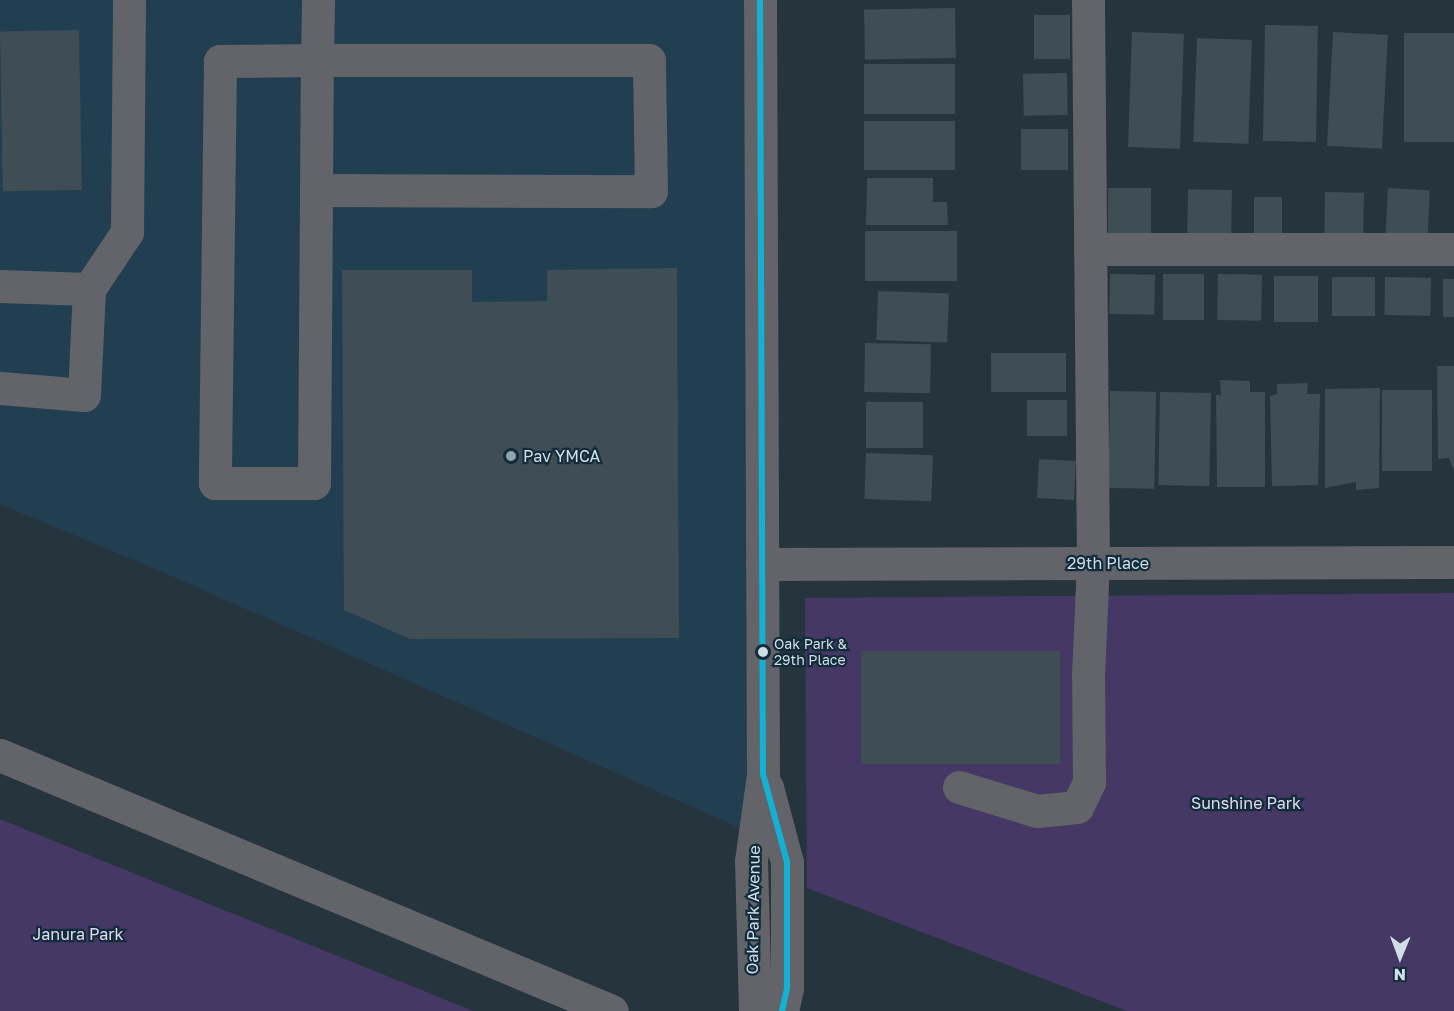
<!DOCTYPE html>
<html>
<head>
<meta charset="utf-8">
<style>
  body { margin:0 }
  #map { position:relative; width:1454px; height:1011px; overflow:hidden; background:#26343d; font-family:"Golos Text",sans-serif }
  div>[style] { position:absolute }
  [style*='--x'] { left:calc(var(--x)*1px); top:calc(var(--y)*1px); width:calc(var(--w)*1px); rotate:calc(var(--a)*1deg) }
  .built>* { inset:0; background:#213f51 }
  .green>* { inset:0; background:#453865 }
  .building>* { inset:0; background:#3f4e54; transform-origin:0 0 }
  .minor>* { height:33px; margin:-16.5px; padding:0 16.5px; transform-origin:16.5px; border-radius:16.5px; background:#626469 }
  .bus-1>* { height:6px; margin:-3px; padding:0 3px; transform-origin:3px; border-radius:3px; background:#13b2d5 }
  .dots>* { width:16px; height:16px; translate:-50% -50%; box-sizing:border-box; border:3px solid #132c3b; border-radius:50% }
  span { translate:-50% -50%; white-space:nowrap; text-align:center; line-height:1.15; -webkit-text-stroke:4.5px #132c3b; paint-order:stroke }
  .bus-label { font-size:14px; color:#cfdee7 }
  .left { translate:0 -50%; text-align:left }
  .poi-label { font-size:16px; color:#cfdee7 }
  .street-label { font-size:16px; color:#cfdee7 }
  .park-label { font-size:16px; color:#e1dbf2 }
  .north { position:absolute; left:1370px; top:927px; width:60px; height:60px; -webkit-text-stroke:4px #132c3b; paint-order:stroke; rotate:181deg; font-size:16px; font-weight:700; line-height:24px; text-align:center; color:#cfdee7 }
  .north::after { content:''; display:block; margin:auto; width:21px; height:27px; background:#cfdee7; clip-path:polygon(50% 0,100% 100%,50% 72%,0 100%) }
</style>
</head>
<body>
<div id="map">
  <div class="built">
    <div style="clip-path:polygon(0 0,750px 0,754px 834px,167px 574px,0 504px)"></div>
  </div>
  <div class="green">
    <div style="clip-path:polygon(1454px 593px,1454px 1011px,1127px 1011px,807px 888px,805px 598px)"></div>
    <div style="clip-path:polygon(0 819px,473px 1011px,0 1011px)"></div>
  </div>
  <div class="building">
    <div style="left:955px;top:8px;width:50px;height:91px;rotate:89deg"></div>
    <div style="left:1034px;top:15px;width:36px;height:44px"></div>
    <div style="left:1265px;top:25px;width:53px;height:116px;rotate:1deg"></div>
    <div style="left:79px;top:30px;width:160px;height:79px;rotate:89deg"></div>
    <div style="left:1132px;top:32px;width:52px;height:115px;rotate:2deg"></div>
    <div style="left:1333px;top:32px;width:55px;height:114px;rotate:3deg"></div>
    <div style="left:1404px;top:33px;width:50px;height:109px"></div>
    <div style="left:1197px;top:38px;width:55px;height:104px;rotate:2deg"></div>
    <div style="left:864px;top:64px;width:91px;height:50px"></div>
    <div style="left:1067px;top:73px;width:42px;height:44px;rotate:89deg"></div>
    <div style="left:864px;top:121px;width:91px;height:49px"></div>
    <div style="left:1068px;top:129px;width:41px;height:47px;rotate:90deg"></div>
    <div style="clip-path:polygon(867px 178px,933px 178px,933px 202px,947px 202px,948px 225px,866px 225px)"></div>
    <div style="left:1151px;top:188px;width:50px;height:43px;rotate:90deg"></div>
    <div style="left:1388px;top:188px;width:42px;height:48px;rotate:3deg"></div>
    <div style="left:1232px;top:190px;width:44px;height:44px;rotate:91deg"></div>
    <div style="left:1325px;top:192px;width:39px;height:45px;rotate:1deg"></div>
    <div style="left:1254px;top:197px;width:28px;height:44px"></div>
    <div style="left:957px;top:231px;width:50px;height:92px;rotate:90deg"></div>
    <div style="clip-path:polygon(677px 268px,679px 638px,410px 639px,344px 610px,342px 270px,472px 270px,472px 302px,547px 301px,547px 270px)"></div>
    <div style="left:1110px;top:274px;width:45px;height:40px;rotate:1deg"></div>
    <div style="left:1163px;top:274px;width:41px;height:46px"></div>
    <div style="left:1218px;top:274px;width:44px;height:46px;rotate:1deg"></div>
    <div style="left:1318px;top:276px;width:46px;height:44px;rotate:90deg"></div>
    <div style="left:1332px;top:277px;width:43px;height:39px"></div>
    <div style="left:1385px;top:277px;width:46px;height:38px;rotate:1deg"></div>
    <div style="left:1443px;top:279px;width:11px;height:38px"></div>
    <div style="left:878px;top:291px;width:71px;height:49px;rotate:2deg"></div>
    <div style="left:865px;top:343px;width:66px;height:49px;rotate:1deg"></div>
    <div style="left:991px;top:353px;width:75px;height:39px"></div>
    <div style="clip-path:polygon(1437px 366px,1454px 366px,1454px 470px,1449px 458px,1438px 459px)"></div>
    <div style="clip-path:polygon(1220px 380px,1250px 381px,1250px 392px,1265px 392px,1265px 487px,1217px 487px,1216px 395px,1221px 395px)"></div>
    <div style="clip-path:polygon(1308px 383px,1307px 394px,1320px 394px,1318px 485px,1272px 486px,1270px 396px,1277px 394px,1277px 384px)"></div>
    <div style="clip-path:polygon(1380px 388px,1379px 488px,1356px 490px,1356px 482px,1325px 488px,1325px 389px)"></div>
    <div style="left:1382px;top:390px;width:50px;height:81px"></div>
    <div style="left:1110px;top:391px;width:46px;height:97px;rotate:1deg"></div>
    <div style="left:1211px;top:393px;width:93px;height:51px;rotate:91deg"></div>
    <div style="left:1067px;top:400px;width:36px;height:40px;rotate:90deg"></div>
    <div style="left:866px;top:402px;width:57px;height:46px"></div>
    <div style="left:866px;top:453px;width:67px;height:46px;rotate:2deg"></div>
    <div style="left:1039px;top:459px;width:37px;height:39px;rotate:3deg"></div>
    <div style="left:861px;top:651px;width:199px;height:113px"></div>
  </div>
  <div class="minor">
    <div style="--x:316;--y:190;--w:335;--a:0.2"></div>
    <div style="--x:651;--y:191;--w:131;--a:-90.9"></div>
    <div style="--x:649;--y:60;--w:332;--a:180"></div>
    <div style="--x:317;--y:60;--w:97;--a:179.4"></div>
    <div style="--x:220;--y:61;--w:422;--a:90.7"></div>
    <div style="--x:215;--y:483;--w:99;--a:0"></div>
    <div style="--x:314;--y:483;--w:293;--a:-89.6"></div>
    <div style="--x:316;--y:190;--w:130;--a:-89.6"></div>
    <div style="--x:317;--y:60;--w:60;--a:-89"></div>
    <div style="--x:1090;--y:249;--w:364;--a:0"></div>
    <div style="--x:0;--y:286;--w:89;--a:1.9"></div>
    <div style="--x:0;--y:388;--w:84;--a:4.8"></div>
    <div style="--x:84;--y:395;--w:106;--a:-87.3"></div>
    <div style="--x:89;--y:289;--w:69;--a:-56.3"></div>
    <div style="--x:127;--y:232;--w:232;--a:-89.5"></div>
    <div style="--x:762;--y:564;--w:692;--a:-0.17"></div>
    <div style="--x:0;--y:755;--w:663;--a:22.7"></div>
    <div style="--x:767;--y:787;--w:78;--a:75.1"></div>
    <div style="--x:787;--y:862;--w:126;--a:90"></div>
    <div style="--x:787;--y:988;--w:24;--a:102"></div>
    <div style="--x:959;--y:787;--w:82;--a:17.1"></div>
    <div style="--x:1037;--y:811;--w:40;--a:-5.7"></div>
    <div style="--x:1077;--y:807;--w:28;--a:-64"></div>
    <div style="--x:1089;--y:782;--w:106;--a:-90.5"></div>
    <div style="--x:1088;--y:676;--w:113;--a:-87.5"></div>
    <div style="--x:1093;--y:563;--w:563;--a:-90.51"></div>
    <div style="--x:755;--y:1011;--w:150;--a:-91.5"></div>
    <div style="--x:751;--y:861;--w:88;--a:-82.1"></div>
    <div style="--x:763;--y:774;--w:774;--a:-90.22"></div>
  </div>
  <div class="bus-1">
    <div style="--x:760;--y:0;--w:774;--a:89.78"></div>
    <div style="--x:763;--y:774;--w:91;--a:74.7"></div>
    <div style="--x:787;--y:862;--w:126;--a:90"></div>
    <div style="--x:787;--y:988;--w:24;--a:102"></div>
  </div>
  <div class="dots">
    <div style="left:511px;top:456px;background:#94a2ac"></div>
    <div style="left:763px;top:652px;background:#cfdee7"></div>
  </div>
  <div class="bus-label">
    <span class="left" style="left:774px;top:652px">Oak Park &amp;<br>29th Place</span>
  </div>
  <div class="poi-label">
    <span class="left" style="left:523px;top:456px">Pav YMCA</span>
  </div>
  <div class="street-label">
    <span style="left:1108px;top:563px">29th Place</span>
    <span style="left:753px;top:910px;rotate:-89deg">Oak Park Avenue</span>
  </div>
  <div class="park-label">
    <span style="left:1246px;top:803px">Sunshine Park</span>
    <span style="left:78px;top:934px">Janura Park</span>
  </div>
  <div class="north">N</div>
</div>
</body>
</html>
